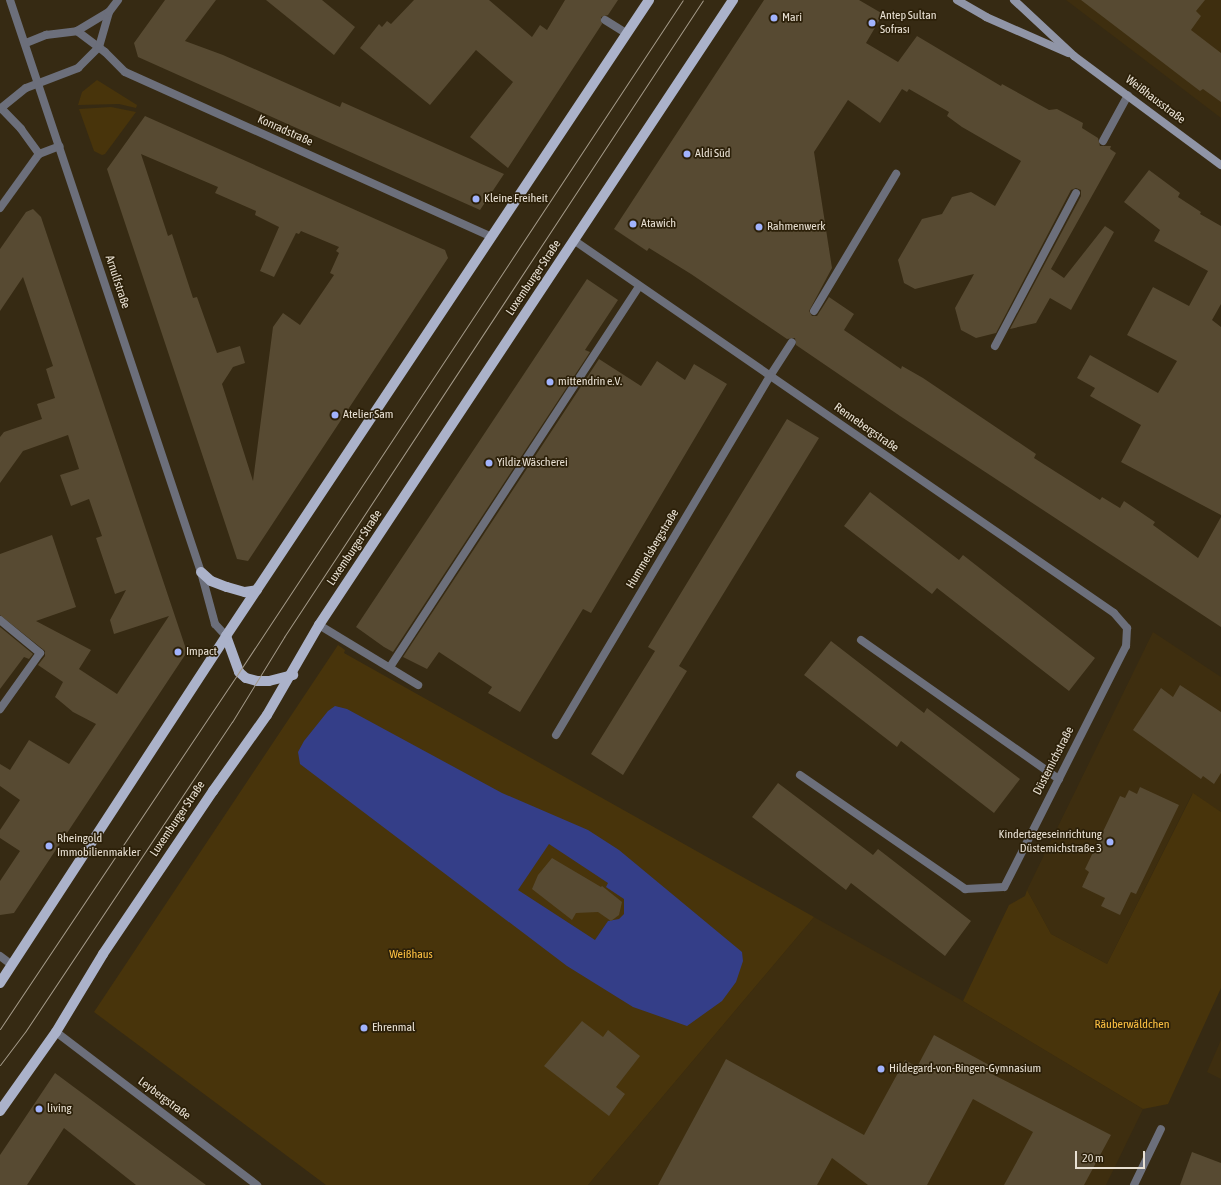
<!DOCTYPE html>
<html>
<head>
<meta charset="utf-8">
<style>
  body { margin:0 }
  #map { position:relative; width:1221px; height:1185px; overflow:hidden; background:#362a13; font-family:"Asap Condensed",sans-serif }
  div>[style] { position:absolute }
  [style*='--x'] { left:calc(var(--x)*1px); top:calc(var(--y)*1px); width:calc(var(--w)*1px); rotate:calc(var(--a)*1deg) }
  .built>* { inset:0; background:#3e2e0f }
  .green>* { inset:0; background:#48340b }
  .water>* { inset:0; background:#343e88 }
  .building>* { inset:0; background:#574a32 }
  .service>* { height:8px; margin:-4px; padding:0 4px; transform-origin:4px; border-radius:4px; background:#6c6f7b }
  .minor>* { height:8px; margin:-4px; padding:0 4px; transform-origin:4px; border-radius:4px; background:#6c6f7b }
  .tertiary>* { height:8px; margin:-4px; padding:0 4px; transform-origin:4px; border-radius:4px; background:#6c6f7b }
  .secondary>* { height:8px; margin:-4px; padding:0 4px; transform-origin:4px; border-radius:4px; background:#9095a7 }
  .primary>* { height:10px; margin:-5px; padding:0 5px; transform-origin:5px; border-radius:5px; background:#abb2ca }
  .tram>* { height:1px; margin:-0.5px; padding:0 0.5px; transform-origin:0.5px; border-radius:0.5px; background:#a49a89 }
  .dots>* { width:11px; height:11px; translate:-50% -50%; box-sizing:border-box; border:2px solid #2c2009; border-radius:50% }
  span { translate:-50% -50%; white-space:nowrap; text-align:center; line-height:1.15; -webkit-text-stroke:3.5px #2c2009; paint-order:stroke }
  .poi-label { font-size:12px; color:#e8e0d3 }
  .left { translate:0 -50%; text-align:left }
  .right { translate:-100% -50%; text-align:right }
  .street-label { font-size:12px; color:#e8e0d3 }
  .park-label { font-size:12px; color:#fdc042 }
  .scale { position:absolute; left:1075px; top:1151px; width:70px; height:18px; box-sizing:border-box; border:2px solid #e8e0d3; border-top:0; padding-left:5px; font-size:12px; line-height:14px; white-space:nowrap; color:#e8e0d3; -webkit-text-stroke:3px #2c2009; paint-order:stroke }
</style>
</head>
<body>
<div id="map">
  <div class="built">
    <div style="clip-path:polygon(1066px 0,1221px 0,1221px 118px)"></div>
    <div style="clip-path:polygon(1153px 632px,1221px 677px,1221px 812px,1192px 794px,1107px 964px,1051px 934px,1027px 890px)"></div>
    <div style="clip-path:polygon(814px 917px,963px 1001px,1143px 1109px,1106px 1185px,588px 1185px)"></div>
    <div style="clip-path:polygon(1221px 1040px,1221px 1079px,1207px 1072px)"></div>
  </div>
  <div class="green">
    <div style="clip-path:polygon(97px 80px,137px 105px,136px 108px,119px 104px,78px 105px,82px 92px)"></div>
    <div style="clip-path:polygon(111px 107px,136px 112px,105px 154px,102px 155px,94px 151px,79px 109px)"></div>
    <div style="clip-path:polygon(338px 645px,345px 650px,344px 653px,814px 917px,588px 1185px,326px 1185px,94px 1012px)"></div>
    <div style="clip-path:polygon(1193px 793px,1221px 812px,1221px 988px,1168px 1104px,1143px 1109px,963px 1001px,1009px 905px,1025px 896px,1027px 890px,1051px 934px,1107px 964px)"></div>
  </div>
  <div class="water">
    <div style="clip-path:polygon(evenodd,335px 706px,347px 709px,502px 793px,588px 830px,619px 850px,742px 952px,743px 961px,736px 982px,722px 1001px,687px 1026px,633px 1007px,567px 966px,300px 764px,298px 752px,304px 741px,328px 711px,335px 706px,549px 844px,608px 883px,606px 887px,624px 899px,624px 914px,619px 919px,608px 921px,595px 940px,518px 890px,549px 844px)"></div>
  </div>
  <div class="building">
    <div style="clip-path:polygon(165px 0,216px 0,185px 41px,223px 55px,340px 107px,342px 102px,504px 174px,480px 210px,138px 57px,134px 43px)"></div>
    <div style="clip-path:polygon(266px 0,322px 0,355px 27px,334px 55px)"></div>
    <div style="clip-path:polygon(414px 0,489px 0,532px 37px,540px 25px,547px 30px,565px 0,618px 0,608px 15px,601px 17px,602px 24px,508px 168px,470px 137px,513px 82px,476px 50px,430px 105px,360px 48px,379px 24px,382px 27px,387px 21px,391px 24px)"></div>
    <div style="clip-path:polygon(764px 0,859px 0,883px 14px,866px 43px,898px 62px,917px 36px,1001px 86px,1002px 84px,1049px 110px,1057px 109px,1083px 123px,1082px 128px,1098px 138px,1100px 146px,1111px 146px,1110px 149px,1116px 153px,1051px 269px,1064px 278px,1105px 226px,1114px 232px,1071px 310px,1050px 298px,1036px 323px,1010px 329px,1081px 196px,1081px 190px,1076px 188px,1071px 190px,996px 333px,976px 338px,961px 330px,955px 308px,974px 274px,915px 289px,904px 283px,898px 260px,922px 219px,942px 214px,952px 197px,971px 192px,995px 206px,1021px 161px,962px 127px,947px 116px,949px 112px,909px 89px,907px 92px,902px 89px,880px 123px,848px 100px,814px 152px,832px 268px,809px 311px,812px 316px,817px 316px,829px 297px,854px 314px,844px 330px,901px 369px,902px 366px,923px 378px,1036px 454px,1034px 458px,1100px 500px,1102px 497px,1120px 508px,1124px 501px,1155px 522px,1153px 525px,1198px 558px,1221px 517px,1221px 627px,900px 416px,796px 345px,795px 338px,787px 339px,691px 274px,649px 248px,647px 251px,614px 229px)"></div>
    <div style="clip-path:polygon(1081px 0,1205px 0,1196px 11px,1201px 16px,1191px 30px,1221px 53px,1221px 102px,1203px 89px,1200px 91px)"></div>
    <div style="clip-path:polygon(evenodd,145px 116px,445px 250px,448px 258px,248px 561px,237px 559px,107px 169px,145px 116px,141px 154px,218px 187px,215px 193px,256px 211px,255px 215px,279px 227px,260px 271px,274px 277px,296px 233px,299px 234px,301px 231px,339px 247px,336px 251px,339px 253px,330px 273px,334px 275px,300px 325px,283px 313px,273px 327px,253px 481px,222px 384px,233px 367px,245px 363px,240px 346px,217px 353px,197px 297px,193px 298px,172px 234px,168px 236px,141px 154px)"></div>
    <div style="clip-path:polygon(1149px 170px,1180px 193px,1178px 197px,1201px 212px,1200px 214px,1221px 226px,1221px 304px,1212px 320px,1221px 327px,1221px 515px,1121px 462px,1141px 425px,1090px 396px,1095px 388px,1077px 378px,1090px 355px,1158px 393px,1177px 361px,1127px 335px,1153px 287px,1189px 306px,1208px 271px,1154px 241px,1160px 230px,1124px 202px)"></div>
    <div style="clip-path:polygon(33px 209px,41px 217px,187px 652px,14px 913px,0 915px,0 881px,20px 851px,0 838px,0 830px,20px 800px,0 786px,0 764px,10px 770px,29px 740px,69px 764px,96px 724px,73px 712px,55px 697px,63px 682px,38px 665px,45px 656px,45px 651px,0 615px,0 554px,52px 535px,76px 607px,36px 621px,91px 650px,79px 669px,117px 694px,169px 616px,114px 634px,110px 620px,126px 590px,115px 594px,96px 538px,102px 536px,89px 499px,71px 506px,60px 475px,79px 469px,68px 435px,23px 451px,0 483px,0 437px,4px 432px,42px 419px,37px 404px,55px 398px,46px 369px,53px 366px,23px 277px,0 311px,0 249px,26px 212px)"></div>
    <div style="clip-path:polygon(587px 279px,618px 300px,585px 350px,590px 352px,393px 652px,384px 647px,356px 627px)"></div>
    <div style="clip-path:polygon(599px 359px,641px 386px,657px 361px,685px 380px,694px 364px,727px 384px,591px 613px,583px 609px,520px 712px,488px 693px,492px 687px,439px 652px,427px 669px,403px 657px)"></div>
    <div style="clip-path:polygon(787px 419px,819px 438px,679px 666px,687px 671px,623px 775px,591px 754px,655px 651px,648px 647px)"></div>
    <div style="clip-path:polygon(870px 492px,959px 560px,963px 555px,1095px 658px,1069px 691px,937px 588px,932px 594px,844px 526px)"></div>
    <div style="clip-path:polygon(0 627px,33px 654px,29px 659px,24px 657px,0 689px)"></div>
    <div style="clip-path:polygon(831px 641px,924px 713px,927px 708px,1020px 779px,994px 813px,901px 741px,897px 747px,804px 675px)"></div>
    <div style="clip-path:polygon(1180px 685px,1221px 712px,1221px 773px,1214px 784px,1203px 776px,1201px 779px,1133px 730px,1161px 688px,1173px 697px)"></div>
    <div style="clip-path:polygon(778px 783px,873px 855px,878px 849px,971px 921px,945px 956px,851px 883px,846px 890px,752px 817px)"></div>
    <div style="clip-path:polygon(1140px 787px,1179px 805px,1136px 894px,1131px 892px,1120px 915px,1101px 906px,1105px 898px,1082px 887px,1089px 872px,1085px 869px,1120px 796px,1125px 798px,1129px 790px,1137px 794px)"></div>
    <div style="clip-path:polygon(552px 858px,601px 887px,602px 886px,622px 902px,619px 915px,611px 921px,598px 912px,576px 913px,572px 920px,532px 889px,538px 875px)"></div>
    <div style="clip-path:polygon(582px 1021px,603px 1037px,608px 1030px,640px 1056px,616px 1087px,625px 1094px,609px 1116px,544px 1066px)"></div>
    <div style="clip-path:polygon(934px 1035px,991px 1066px,988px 1072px,1111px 1135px,1084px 1185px,1004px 1185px,1033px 1132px,973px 1099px,927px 1185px,868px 1185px,832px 1158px,817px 1185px,658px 1185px,726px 1059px,864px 1135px,905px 1060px,917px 1067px)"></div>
    <div style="clip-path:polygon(55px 1073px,164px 1154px,206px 1185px,136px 1185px,64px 1128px,27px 1185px,0 1185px,0 1155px)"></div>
    <div style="clip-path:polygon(1192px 1152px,1221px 1163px,1221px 1185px,1180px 1185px)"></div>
  </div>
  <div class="service">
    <div style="--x:605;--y:20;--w:25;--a:32"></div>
    <div style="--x:1103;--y:141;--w:52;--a:-61.5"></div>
    <div style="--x:814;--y:311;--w:160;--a:-59.1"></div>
    <div style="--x:995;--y:346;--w:173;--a:-62.1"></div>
    <div style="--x:770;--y:376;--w:40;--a:-57.1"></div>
    <div style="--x:0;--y:620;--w:52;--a:39.5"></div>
    <div style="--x:40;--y:653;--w:69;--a:125.5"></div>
    <div style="--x:319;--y:625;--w:116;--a:31.2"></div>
    <div style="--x:861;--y:640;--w:242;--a:35.1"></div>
    <div style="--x:390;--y:667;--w:454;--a:-56.8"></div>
    <div style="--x:800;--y:775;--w:201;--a:34.6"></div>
    <div style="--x:965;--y:889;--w:39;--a:-3"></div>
  </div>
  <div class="minor">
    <div style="--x:77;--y:31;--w:35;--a:37"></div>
    <div style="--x:105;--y:52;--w:28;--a:45"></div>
    <div style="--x:125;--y:72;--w:402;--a:24.2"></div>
    <div style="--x:26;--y:43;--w:22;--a:-22"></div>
    <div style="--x:46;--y:35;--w:31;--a:-7"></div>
    <div style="--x:77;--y:31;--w:37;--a:-31"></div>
    <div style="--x:1;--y:108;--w:29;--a:46"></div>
    <div style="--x:21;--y:129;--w:31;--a:54"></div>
    <div style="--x:0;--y:109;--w:33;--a:-39"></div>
    <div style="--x:26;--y:88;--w:56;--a:-21"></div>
    <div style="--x:78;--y:68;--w:30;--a:-45"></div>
    <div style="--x:99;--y:47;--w:36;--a:-74"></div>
    <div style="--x:109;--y:12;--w:15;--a:-53"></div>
    <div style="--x:0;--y:208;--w:67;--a:-54.2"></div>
    <div style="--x:39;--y:154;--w:22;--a:-21"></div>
    <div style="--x:575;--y:241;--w:655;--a:34.61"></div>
    <div style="--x:1114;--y:613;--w:20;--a:49"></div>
    <div style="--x:1127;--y:628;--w:18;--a:93"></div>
    <div style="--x:1126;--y:646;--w:270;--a:116.8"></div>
    <div style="--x:556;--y:735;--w:418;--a:-59.2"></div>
    <div style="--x:0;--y:956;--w:15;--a:37"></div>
    <div style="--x:56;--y:1032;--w:253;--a:37.3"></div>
    <div style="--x:1134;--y:1185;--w:62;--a:-64.3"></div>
  </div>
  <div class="tertiary">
    <div style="--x:10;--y:0;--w:603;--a:71.54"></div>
    <div style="--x:201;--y:572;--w:54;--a:74.9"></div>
    <div style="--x:215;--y:624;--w:16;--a:47"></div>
  </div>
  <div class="secondary">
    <div style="--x:957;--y:0;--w:34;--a:30"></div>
    <div style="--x:986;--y:17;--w:90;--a:23.7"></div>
    <div style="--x:1014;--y:0;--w:82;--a:43"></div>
    <div style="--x:1074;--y:56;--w:183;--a:36.6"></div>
  </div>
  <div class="primary">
    <div style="--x:201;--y:572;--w:13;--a:42"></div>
    <div style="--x:211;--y:581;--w:17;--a:21"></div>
    <div style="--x:227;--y:587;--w:19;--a:16"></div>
    <div style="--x:245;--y:592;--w:12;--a:-9"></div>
    <div style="--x:226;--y:636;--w:38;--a:70"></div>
    <div style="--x:239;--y:672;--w:9;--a:41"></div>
    <div style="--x:246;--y:678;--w:11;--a:15"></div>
    <div style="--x:257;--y:681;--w:12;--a:0"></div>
    <div style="--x:269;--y:681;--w:25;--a:-14"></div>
    <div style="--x:0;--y:983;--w:414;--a:-56.9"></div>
    <div style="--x:226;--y:636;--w:764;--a:-56.37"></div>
    <div style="--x:0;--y:1111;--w:97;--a:-54.7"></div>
    <div style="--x:56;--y:1032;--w:91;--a:-58.9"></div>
    <div style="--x:103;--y:954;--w:197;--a:-56"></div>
    <div style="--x:213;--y:791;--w:93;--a:-54.6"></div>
    <div style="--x:267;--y:715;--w:104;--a:-60"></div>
    <div style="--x:319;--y:625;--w:750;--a:-56.48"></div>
  </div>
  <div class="tram">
    <div style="--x:0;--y:1029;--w:430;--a:-56.2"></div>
    <div style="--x:239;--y:672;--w:805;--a:-56.55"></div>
    <div style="--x:0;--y:1065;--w:41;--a:-52.9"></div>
    <div style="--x:25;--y:1032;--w:373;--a:-56.3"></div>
    <div style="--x:232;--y:722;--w:100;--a:-58.5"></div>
    <div style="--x:284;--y:637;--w:762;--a:-56.66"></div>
  </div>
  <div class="dots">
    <div style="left:774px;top:18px;background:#a1b3fd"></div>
    <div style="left:872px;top:23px;background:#a1b3fd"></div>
    <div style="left:687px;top:154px;background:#a1b3fd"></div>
    <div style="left:476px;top:199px;background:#a1b3fd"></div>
    <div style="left:633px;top:224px;background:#a1b3fd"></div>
    <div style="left:759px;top:227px;background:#a1b3fd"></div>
    <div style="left:550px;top:382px;background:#a1b3fd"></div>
    <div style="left:335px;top:415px;background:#a1b3fd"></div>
    <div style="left:489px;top:463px;background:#a1b3fd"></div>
    <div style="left:178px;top:652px;background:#a1b3fd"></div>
    <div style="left:1110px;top:842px;background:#a1b3fd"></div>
    <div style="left:49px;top:846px;background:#a1b3fd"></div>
    <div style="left:364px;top:1028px;background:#a1b3fd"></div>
    <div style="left:881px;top:1069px;background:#a1b3fd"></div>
    <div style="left:39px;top:1109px;background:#a1b3fd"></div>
  </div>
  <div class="poi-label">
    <span class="left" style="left:880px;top:23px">Antep Sultan<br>Sofrası</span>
    <span class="left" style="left:782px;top:18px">Mari</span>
    <span class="left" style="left:695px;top:154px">Aldi Süd</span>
    <span class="left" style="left:484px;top:199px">Kleine Freiheit</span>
    <span class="left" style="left:641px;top:224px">Atawich</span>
    <span class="left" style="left:767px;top:227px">Rahmenwerk</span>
    <span class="left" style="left:558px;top:382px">mittendrin e.V.</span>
    <span class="left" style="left:343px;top:415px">Atelier Sam</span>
    <span class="left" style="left:497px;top:463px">Yildiz Wäscherei</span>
    <span class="left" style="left:186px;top:652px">Impact</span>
    <span class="right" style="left:1102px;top:842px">Kindertageseinrichtung<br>Düstemichstraße 3</span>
    <span class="left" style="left:57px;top:846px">Rheingold<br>Immobilienmakler</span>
    <span class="left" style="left:372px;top:1028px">Ehrenmal</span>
    <span class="left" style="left:889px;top:1069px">Hildegard-von-Bingen-Gymnasium</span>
    <span class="left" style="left:47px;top:1109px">living</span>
  </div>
  <div class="street-label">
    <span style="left:1155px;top:100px;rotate:37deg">Weißhausstraße</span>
    <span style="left:285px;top:131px;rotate:24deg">Konradstraße</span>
    <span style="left:534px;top:278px;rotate:-56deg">Luxemburger Straße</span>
    <span style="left:117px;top:282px;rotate:72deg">Arnulfstraße</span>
    <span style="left:866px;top:428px;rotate:35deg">Rennebergstraße</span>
    <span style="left:355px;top:548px;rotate:-56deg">Luxemburger Straße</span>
    <span style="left:653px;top:549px;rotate:-59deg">Hummelsbergstraße</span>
    <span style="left:1054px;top:761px;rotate:-63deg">Düstemichstraße</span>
    <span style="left:178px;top:819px;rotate:-56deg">Luxemburger Straße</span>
    <span style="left:164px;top:1099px;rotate:37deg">Leybergstraße</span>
  </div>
  <div class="park-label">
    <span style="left:411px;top:955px">Weißhaus</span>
    <span style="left:1132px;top:1025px">Räuberwäldchen</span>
  </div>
  <div class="scale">20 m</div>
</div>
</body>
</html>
